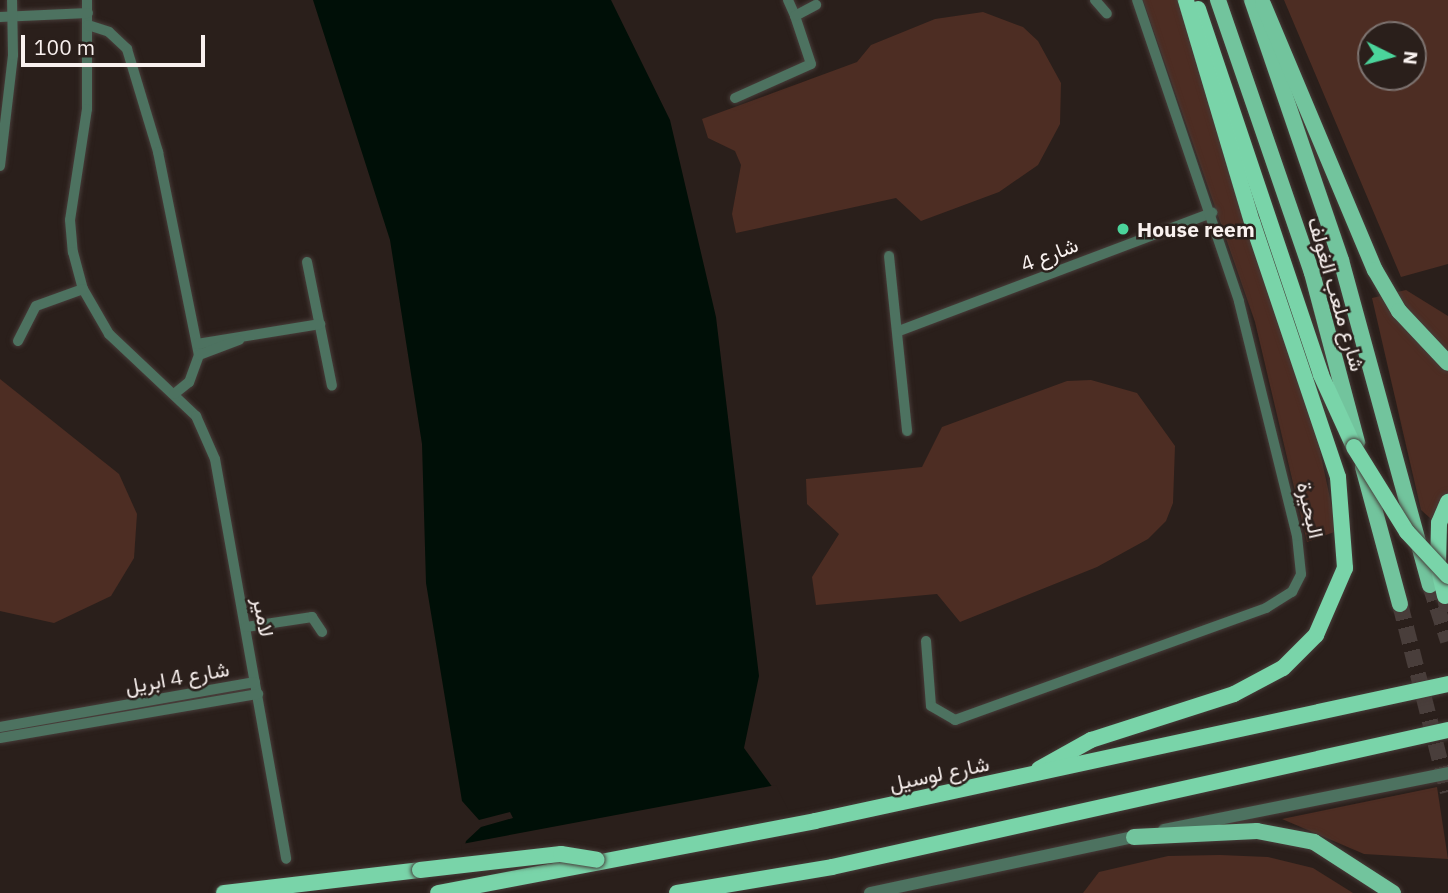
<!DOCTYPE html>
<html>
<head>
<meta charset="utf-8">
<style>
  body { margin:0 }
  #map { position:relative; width:1448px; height:893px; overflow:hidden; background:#2a1f1b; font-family:"IBM Plex Sans",Vazirmatn,sans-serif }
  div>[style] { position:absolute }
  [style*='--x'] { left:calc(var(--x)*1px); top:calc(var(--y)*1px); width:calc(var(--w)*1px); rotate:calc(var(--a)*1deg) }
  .green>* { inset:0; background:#4d2d23 }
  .water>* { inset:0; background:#000f07 }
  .pier>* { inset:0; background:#2a1f1b }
  .primary-tunnel>* { height:16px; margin-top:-8px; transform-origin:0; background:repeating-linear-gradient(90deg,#493e3b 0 16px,transparent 0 24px) }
  .trunk-tunnel>* { height:16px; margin-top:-8px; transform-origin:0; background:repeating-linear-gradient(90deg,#493e3b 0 16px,transparent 0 24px) }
  .roads { filter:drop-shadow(0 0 2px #473c39) drop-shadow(0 0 2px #473c39) }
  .minor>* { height:10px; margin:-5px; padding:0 5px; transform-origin:5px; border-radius:5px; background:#4d7260 }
  .tertiary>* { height:12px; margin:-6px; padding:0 6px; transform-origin:6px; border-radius:6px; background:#4d7260 }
  .primary>* { height:16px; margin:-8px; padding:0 8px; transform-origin:8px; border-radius:8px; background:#72c49d }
  .trunk>* { height:16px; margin:-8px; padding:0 8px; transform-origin:8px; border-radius:8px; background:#79d4a9 }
  .bridges { filter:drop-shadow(0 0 2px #473c39) drop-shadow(0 0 2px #473c39) }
  .trunk-bridge>* { height:16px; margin:-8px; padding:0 8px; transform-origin:8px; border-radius:8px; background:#79d4a9 }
  .dots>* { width:19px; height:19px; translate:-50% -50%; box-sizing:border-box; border:4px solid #2a1f1b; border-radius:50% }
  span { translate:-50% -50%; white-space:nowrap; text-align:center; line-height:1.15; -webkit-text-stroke:5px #2a1f1b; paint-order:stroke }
  .poi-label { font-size:21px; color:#f9f1ef; font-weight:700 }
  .left { translate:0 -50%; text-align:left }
  .street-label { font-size:21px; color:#f9f1ef }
  .north { position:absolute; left:1357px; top:21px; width:70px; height:70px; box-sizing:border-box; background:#2a1f1b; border:2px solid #7d7370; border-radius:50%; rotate:96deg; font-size:19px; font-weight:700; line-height:28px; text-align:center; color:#f9f1ef }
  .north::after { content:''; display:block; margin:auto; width:24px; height:32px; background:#4bd49b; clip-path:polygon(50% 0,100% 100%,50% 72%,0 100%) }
  .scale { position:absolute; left:21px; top:35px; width:184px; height:32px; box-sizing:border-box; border:4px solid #f9f1ef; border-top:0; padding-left:9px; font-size:21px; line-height:24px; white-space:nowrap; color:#f9f1ef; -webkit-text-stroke:5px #2a1f1b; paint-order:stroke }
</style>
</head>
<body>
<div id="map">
  <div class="green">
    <div style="clip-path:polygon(1143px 0,1180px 0,1317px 437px,1337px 531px,1307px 542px,1255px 322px)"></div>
    <div style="clip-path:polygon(evenodd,1284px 0,1448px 0,1448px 264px,1401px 277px,1284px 0,1371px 35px,1413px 35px,1413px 77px,1371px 77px,1371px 35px)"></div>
    <div style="clip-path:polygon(983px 12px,1023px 27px,1038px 41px,1061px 83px,1060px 124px,1038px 165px,999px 192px,921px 221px,896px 198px,736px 233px,732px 214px,741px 165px,735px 151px,708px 138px,702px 119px,857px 62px,871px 45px,935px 19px)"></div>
    <div style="clip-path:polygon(1406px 290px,1448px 316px,1448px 534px,1421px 510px,1372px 298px)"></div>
    <div style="clip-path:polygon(0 379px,119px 474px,137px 514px,134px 558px,111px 596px,54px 623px,0 611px)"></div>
    <div style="clip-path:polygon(1091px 380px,1137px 393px,1175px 446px,1173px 503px,1166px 521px,1148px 539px,1097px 567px,960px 622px,937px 594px,816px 605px,812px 577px,839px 534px,807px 504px,806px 479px,922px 467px,942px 427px,1067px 381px)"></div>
    <div style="clip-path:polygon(1437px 787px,1448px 859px,1364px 854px,1282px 819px)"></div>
    <div style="clip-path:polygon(1220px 855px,1268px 857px,1313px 868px,1353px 893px,1083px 893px,1099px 872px,1168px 856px)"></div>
  </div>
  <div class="water">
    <div style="clip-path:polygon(313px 0,611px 0,670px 120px,716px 317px,759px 676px,744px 748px,776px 792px,462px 857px,466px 841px,481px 827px,513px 818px,510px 812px,479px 820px,462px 801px,426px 583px,422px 444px,390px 240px)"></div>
  </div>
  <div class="pier">
    <div style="clip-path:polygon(776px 785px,829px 893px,466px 893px,459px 875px,462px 844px)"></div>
  </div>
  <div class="primary-tunnel">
    <div style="--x:1430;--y:585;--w:59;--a:72.2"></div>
    <div style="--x:1400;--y:604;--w:194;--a:75.7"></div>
  </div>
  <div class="trunk-tunnel">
    <div style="--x:1445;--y:596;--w:18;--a:81"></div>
  </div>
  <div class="roads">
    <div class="minor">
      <div style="--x:87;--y:0;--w:109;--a:90"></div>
      <div style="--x:87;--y:109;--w:112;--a:98.7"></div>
      <div style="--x:70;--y:220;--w:32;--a:85"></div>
      <div style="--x:73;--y:252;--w:38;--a:75"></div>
      <div style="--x:83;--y:289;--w:52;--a:60"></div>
      <div style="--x:109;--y:334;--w:120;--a:43.3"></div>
      <div style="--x:196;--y:416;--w:47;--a:66.2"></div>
      <div style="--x:215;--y:459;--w:406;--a:79.9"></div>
      <div style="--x:788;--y:0;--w:17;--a:66"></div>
      <div style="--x:1095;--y:0;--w:18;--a:49"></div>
      <div style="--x:0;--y:17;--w:88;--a:-2.6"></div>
      <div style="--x:88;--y:25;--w:22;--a:18"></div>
      <div style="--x:109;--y:32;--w:25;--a:43"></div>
      <div style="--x:127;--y:49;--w:108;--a:73.2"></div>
      <div style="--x:158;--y:152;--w:207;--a:78.6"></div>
      <div style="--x:199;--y:355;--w:29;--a:110"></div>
      <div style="--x:189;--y:382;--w:19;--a:141"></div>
      <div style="--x:735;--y:98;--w:83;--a:-24.1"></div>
      <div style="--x:811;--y:64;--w:51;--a:-108.4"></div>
      <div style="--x:795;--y:16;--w:24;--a:-28"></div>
      <div style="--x:0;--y:166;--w:112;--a:-83.3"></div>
      <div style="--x:13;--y:55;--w:55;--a:-91"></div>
      <div style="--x:889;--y:256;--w:176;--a:84.1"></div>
      <div style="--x:307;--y:262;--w:126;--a:78.6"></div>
      <div style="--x:899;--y:331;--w:335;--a:-20.7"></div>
      <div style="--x:18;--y:341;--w:39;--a:-63"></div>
      <div style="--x:36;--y:306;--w:50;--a:-19.9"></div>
      <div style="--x:197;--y:344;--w:125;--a:-9.2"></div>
      <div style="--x:199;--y:355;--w:43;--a:-20.6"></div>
      <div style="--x:246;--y:627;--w:67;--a:-8.6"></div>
      <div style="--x:312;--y:617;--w:18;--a:56"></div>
      <div style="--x:926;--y:641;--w:65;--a:85.6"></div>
      <div style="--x:931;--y:706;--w:28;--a:30"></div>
      <div style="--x:955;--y:720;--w:331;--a:-19.8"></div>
      <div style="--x:1266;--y:608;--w:31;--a:-32"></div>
      <div style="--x:1292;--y:592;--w:20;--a:-63"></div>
      <div style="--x:1301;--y:574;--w:38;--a:-96"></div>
      <div style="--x:1297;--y:536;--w:242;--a:-103.9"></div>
      <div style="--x:1239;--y:301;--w:318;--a:-108.7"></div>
      <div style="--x:0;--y:727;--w:259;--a:-10"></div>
      <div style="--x:0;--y:738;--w:262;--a:-9.7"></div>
    </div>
    <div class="tertiary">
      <div style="--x:1164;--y:830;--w:290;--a:-11.3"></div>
      <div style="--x:870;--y:893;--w:278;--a:-12"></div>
    </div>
    <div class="primary">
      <div style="--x:1218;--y:0;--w:289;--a:71"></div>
      <div style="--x:1312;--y:273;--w:175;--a:75.1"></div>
      <div style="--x:1252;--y:0;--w:275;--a:71.1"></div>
      <div style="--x:1341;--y:260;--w:337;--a:74.7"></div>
      <div style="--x:1263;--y:4;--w:289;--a:67.2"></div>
      <div style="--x:1375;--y:270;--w:48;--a:59.7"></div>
      <div style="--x:1399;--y:311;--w:71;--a:46.7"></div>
      <div style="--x:1363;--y:467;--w:142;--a:74.9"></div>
      <div style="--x:1134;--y:837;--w:123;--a:-2.8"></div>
      <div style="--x:1257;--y:831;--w:58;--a:10.9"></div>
      <div style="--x:1314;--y:842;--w:94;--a:32.8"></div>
    </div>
    <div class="trunk">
      <div style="--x:1198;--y:9;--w:386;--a:71.4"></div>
      <div style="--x:1321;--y:375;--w:79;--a:65.4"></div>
      <div style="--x:1445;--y:596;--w:32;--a:-103"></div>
      <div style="--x:1438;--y:565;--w:42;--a:-88.6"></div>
      <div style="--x:1439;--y:523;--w:23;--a:-67"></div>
      <div style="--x:1039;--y:769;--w:60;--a:-29.1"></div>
      <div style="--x:1091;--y:740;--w:150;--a:-17.8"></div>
      <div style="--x:1234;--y:694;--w:55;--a:-28"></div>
      <div style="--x:1283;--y:668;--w:47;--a:-45"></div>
      <div style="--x:1316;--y:635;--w:73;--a:-66.6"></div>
      <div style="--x:1345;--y:568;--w:91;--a:-94.4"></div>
      <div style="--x:1338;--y:477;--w:269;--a:-108.6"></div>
      <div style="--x:1252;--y:222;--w:232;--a:-106.6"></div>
      <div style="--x:224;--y:893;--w:197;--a:-6.7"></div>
      <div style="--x:438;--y:893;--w:384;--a:-10.8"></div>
      <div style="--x:815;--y:821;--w:648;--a:-12.21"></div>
      <div style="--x:677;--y:893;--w:157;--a:-9.5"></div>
      <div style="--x:832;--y:867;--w:631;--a:-12.54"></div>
    </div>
  </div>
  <div class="bridges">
    <div class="trunk-bridge">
      <div style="--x:1354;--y:447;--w:100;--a:58.1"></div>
      <div style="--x:1407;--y:532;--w:60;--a:47"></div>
      <div style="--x:420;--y:870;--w:142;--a:-6.5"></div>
      <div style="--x:561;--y:854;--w:36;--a:9"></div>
    </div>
  </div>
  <div class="dots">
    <div style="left:1123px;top:229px;background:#4bd49b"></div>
  </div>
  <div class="poi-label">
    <span class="left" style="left:1137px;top:229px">House reem</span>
  </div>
  <div class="street-label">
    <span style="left:1049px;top:254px;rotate:-21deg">شارع 4</span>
    <span style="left:1337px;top:294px;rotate:74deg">شارع ملعب الغولف</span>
    <span style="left:1311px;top:510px;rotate:77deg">البحيرة</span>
    <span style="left:264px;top:617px;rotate:80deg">لامير</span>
    <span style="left:177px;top:677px;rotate:-10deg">شارع 4 ابريل</span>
    <span style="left:939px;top:773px;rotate:-12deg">شارع لوسيل</span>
  </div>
  <div class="north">N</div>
  <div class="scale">100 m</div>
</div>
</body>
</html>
